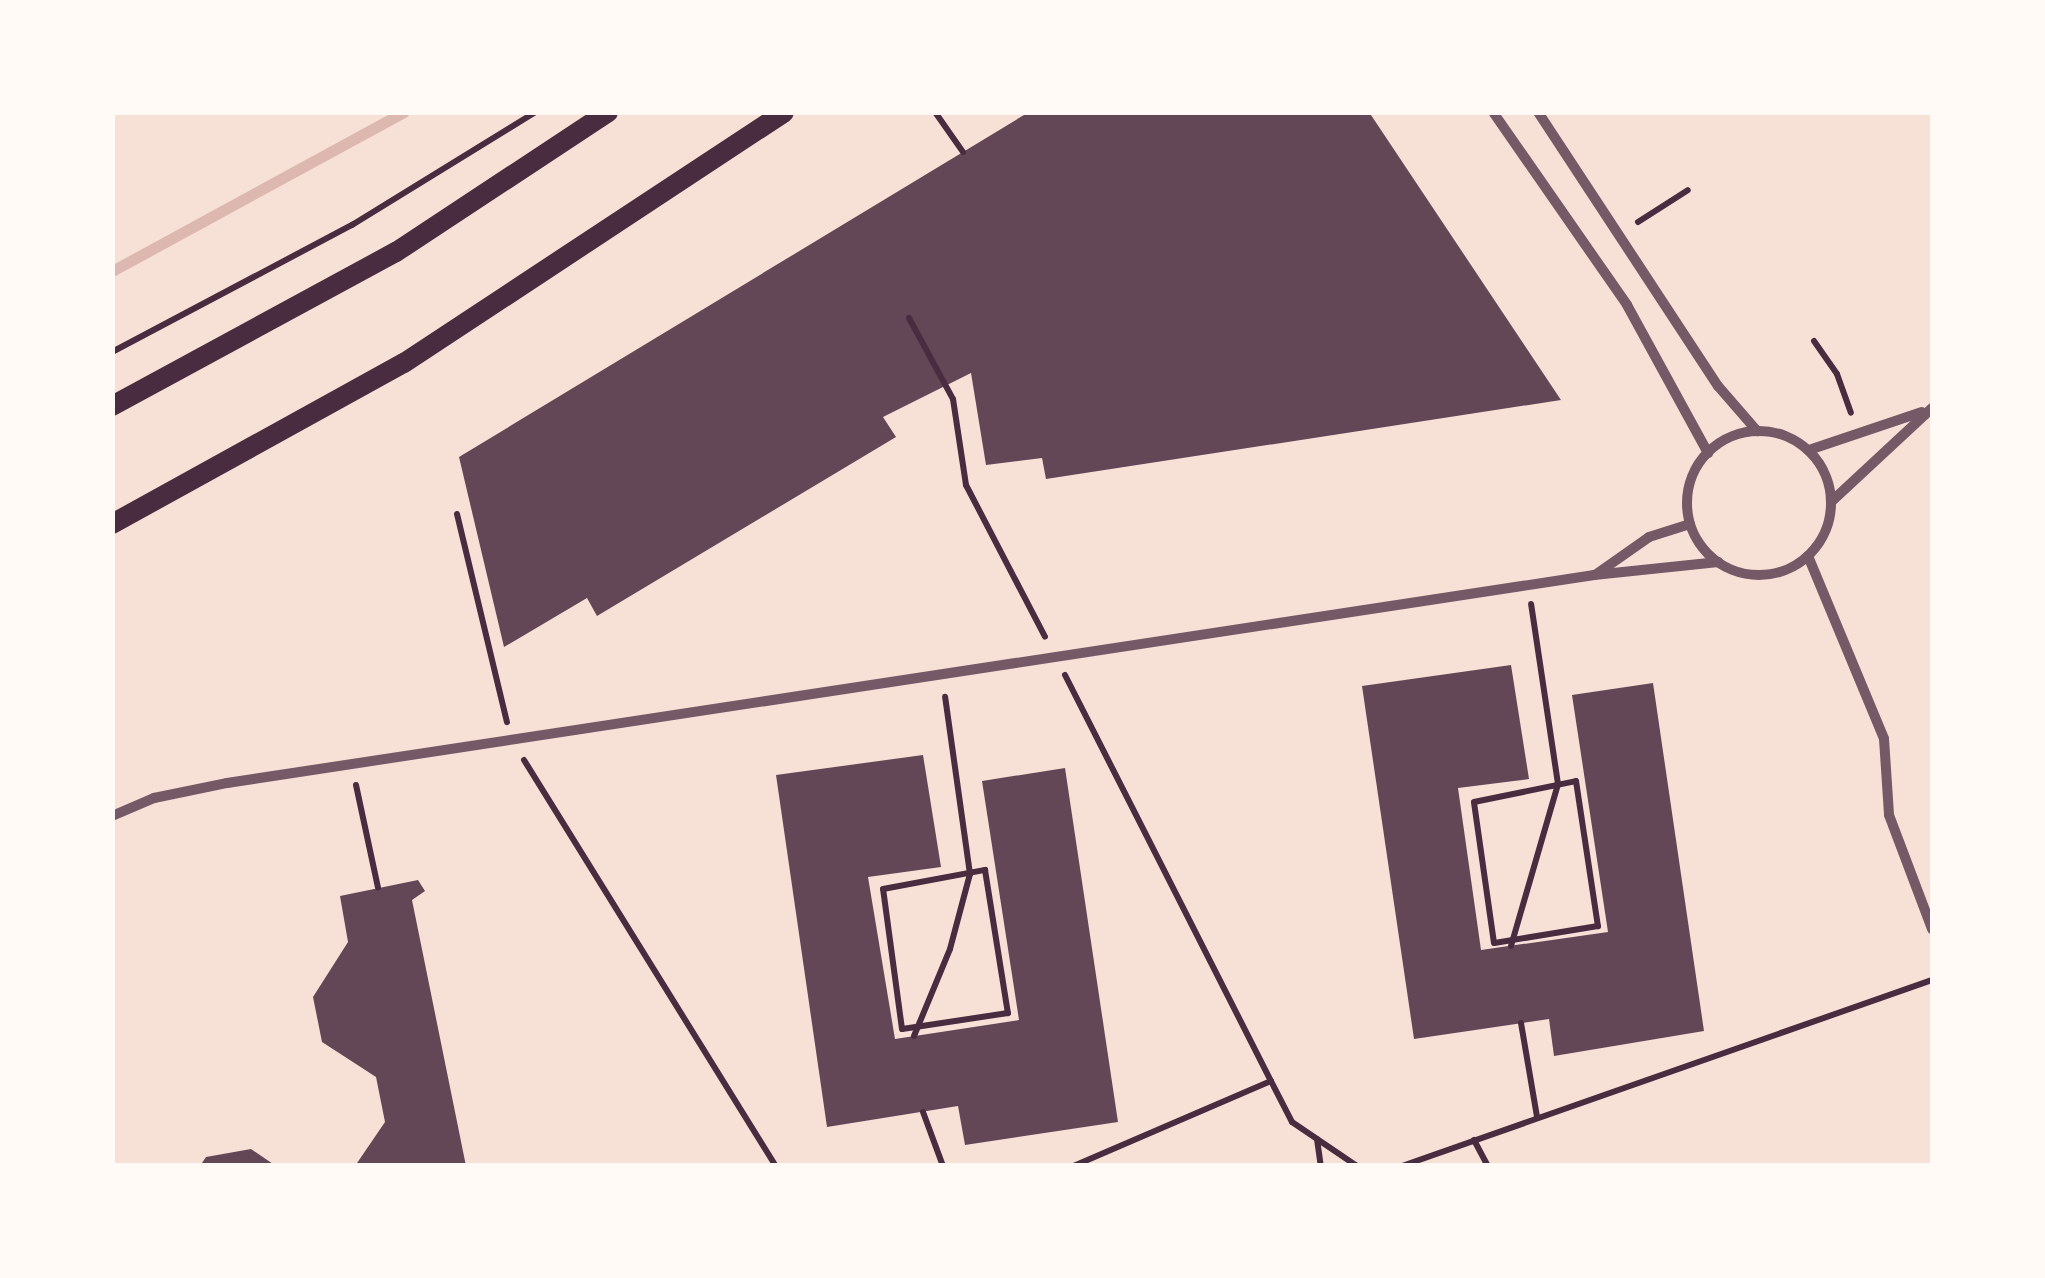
<!DOCTYPE html>
<html>
<head>
<meta charset="utf-8">
<style>
  body { margin:0 }
  #map { position:relative; width:2045px; height:1278px; overflow:hidden; background:#f7e1d7; font-family:Georgia,serif }
  div>[style] { position:absolute }
  [style*='--x'] { left:calc(var(--x)*1px); top:calc(var(--y)*1px); width:calc(var(--w)*1px); rotate:calc(var(--a)*1deg) }
  .stream>* { height:11px; margin:-5.5px; padding:0 5.5px; transform-origin:5.5px; border-radius:5.5px; background:#dcb8b0 }
  .building>* { inset:0; background:#644757 }
  .path>* { height:6px; margin:-3px; padding:0 3px; transform-origin:3px; border-radius:3px; background:#4a2c40 }
  .minor>* { height:10px; margin:-5px; padding:0 5px; transform-origin:5px; border-radius:5px; background:#755966 }
  .minor>.ring { margin:-5px; padding:0; box-sizing:content-box; background:none; border:10px solid #755966; border-radius:50% }
  .secondary>* { height:20px; margin:-10px; padding:0 10px; transform-origin:10px; border-radius:10px; background:#4a2c40 }
  span { translate:-50% -50%; white-space:nowrap; text-align:center; line-height:1.15; -webkit-text-stroke:8px #fffaf5; paint-order:stroke }
  .frame { position:absolute; inset:0; border:115px solid #fffaf5; pointer-events:none }
</style>
</head>
<body>
<div id="map">
  <div class="stream">
    <div style="--x:112;--y:271;--w:332;--a:-28.6"></div>
  </div>
  <div class="building">
    <div style="clip-path:polygon(1029px 112px,1369px 112px,1561px 400px,1046px 479px,1042px 458px,986px 465px,971px 373px,883px 417px,896px 437px,597px 616px,587px 598px,504px 647px,459px 457px)"></div>
    <div style="clip-path:polygon(1511px 665px,1529px 779px,1458px 788px,1481px 950px,1608px 932px,1572px 695px,1653px 683px,1704px 1031px,1554px 1056px,1549px 1019px,1414px 1039px,1362px 686px)"></div>
    <div style="clip-path:polygon(923px 755px,941px 867px,868px 877px,895px 1039px,1019px 1020px,982px 781px,1065px 768px,1118px 1122px,965px 1145px,958px 1106px,827px 1127px,776px 775px)"></div>
    <div style="clip-path:polygon(418px 880px,425px 891px,412px 900px,466px 1166px,355px 1166px,385px 1122px,376px 1077px,322px 1042px,313px 997px,348px 942px,340px 896px)"></div>
    <div style="clip-path:polygon(251px 1149px,276px 1166px,200px 1166px,206px 1157px)"></div>
  </div>
  <div class="path">
    <div style="--x:935;--y:112;--w:49;--a:55"></div>
    <div style="--x:1638;--y:222;--w:59;--a:-32.6"></div>
    <div style="--x:909;--y:318;--w:92;--a:61.5"></div>
    <div style="--x:953;--y:399;--w:87;--a:81.4"></div>
    <div style="--x:966;--y:485;--w:171;--a:62.5"></div>
    <div style="--x:1814;--y:341;--w:40;--a:55.1"></div>
    <div style="--x:1837;--y:374;--w:41;--a:70.3"></div>
    <div style="--x:112;--y:352;--w:272;--a:-27.9"></div>
    <div style="--x:352;--y:225;--w:216;--a:-31.6"></div>
    <div style="--x:457;--y:514;--w:214;--a:76.5"></div>
    <div style="--x:1065;--y:675;--w:455;--a:63.1"></div>
    <div style="--x:1271;--y:1081;--w:215;--a:156.7"></div>
    <div style="--x:524;--y:760;--w:478;--a:58.2"></div>
    <div style="--x:1576;--y:781;--w:147;--a:81.4"></div>
    <div style="--x:1598;--y:926;--w:105;--a:170.7"></div>
    <div style="--x:1494;--y:943;--w:142;--a:-98.1"></div>
    <div style="--x:1474;--y:802;--w:104;--a:-11.6"></div>
    <div style="--x:356;--y:785;--w:105;--a:77.9"></div>
    <div style="--x:985;--y:870;--w:145;--a:80.9"></div>
    <div style="--x:1008;--y:1013;--w:107;--a:171.4"></div>
    <div style="--x:902;--y:1029;--w:141;--a:-97.7"></div>
    <div style="--x:883;--y:889;--w:104;--a:-10.6"></div>
    <div style="--x:1511;--y:946;--w:169;--a:-73.8"></div>
    <div style="--x:1558;--y:784;--w:182;--a:-98.5"></div>
    <div style="--x:1521;--y:1023;--w:95;--a:80.3"></div>
    <div style="--x:914;--y:1036;--w:94;--a:-67.5"></div>
    <div style="--x:950;--y:949;--w:78;--a:-75.1"></div>
    <div style="--x:970;--y:874;--w:179;--a:-98"></div>
    <div style="--x:1271;--y:1081;--w:46;--a:62.9"></div>
    <div style="--x:1292;--y:1122;--w:78;--a:34.1"></div>
    <div style="--x:923;--y:1112;--w:58;--a:69.7"></div>
    <div style="--x:1317;--y:1139;--w:27;--a:82"></div>
    <div style="--x:1474;--y:1140;--w:30;--a:62"></div>
    <div style="--x:1402;--y:1166;--w:562;--a:-19.34"></div>
  </div>
  <div class="minor">
    <div style="--x:1493;--y:112;--w:235;--a:55.2"></div>
    <div style="--x:1627;--y:305;--w:169;--a:61.3"></div>
    <div style="--x:1538;--y:112;--w:328;--a:56.7"></div>
    <div style="--x:1718;--y:386;--w:60;--a:49.1"></div>
    <div class="ring" style="left:1687px;top:431px;width:134px;height:134px"></div>
    <div style="--x:1809;--y:450;--w:119;--a:-18.6"></div>
    <div style="--x:1832;--y:501;--w:137;--a:-42.9"></div>
    <div style="--x:1808;--y:556;--w:198;--a:67.4"></div>
    <div style="--x:1884;--y:739;--w:76;--a:86.2"></div>
    <div style="--x:1889;--y:815;--w:122;--a:69.3"></div>
    <div style="--x:1595;--y:575;--w:66;--a:-35.1"></div>
    <div style="--x:1649;--y:537;--w:43;--a:-17.6"></div>
    <div style="--x:112;--y:816;--w:46;--a:-23.2"></div>
    <div style="--x:154;--y:798;--w:75;--a:-11.6"></div>
    <div style="--x:227;--y:783;--w:1383;--a:-8.65"></div>
    <div style="--x:1594;--y:575;--w:125;--a:-6"></div>
  </div>
  <div class="secondary">
    <div style="--x:112;--y:406;--w:323;--a:-28.5"></div>
    <div style="--x:396;--y:252;--w:254;--a:-33.4"></div>
    <div style="--x:112;--y:524;--w:333;--a:-28.9"></div>
    <div style="--x:404;--y:363;--w:455;--a:-33.4"></div>
  </div>
  <div class="frame"></div>
</div>
</body>
</html>
